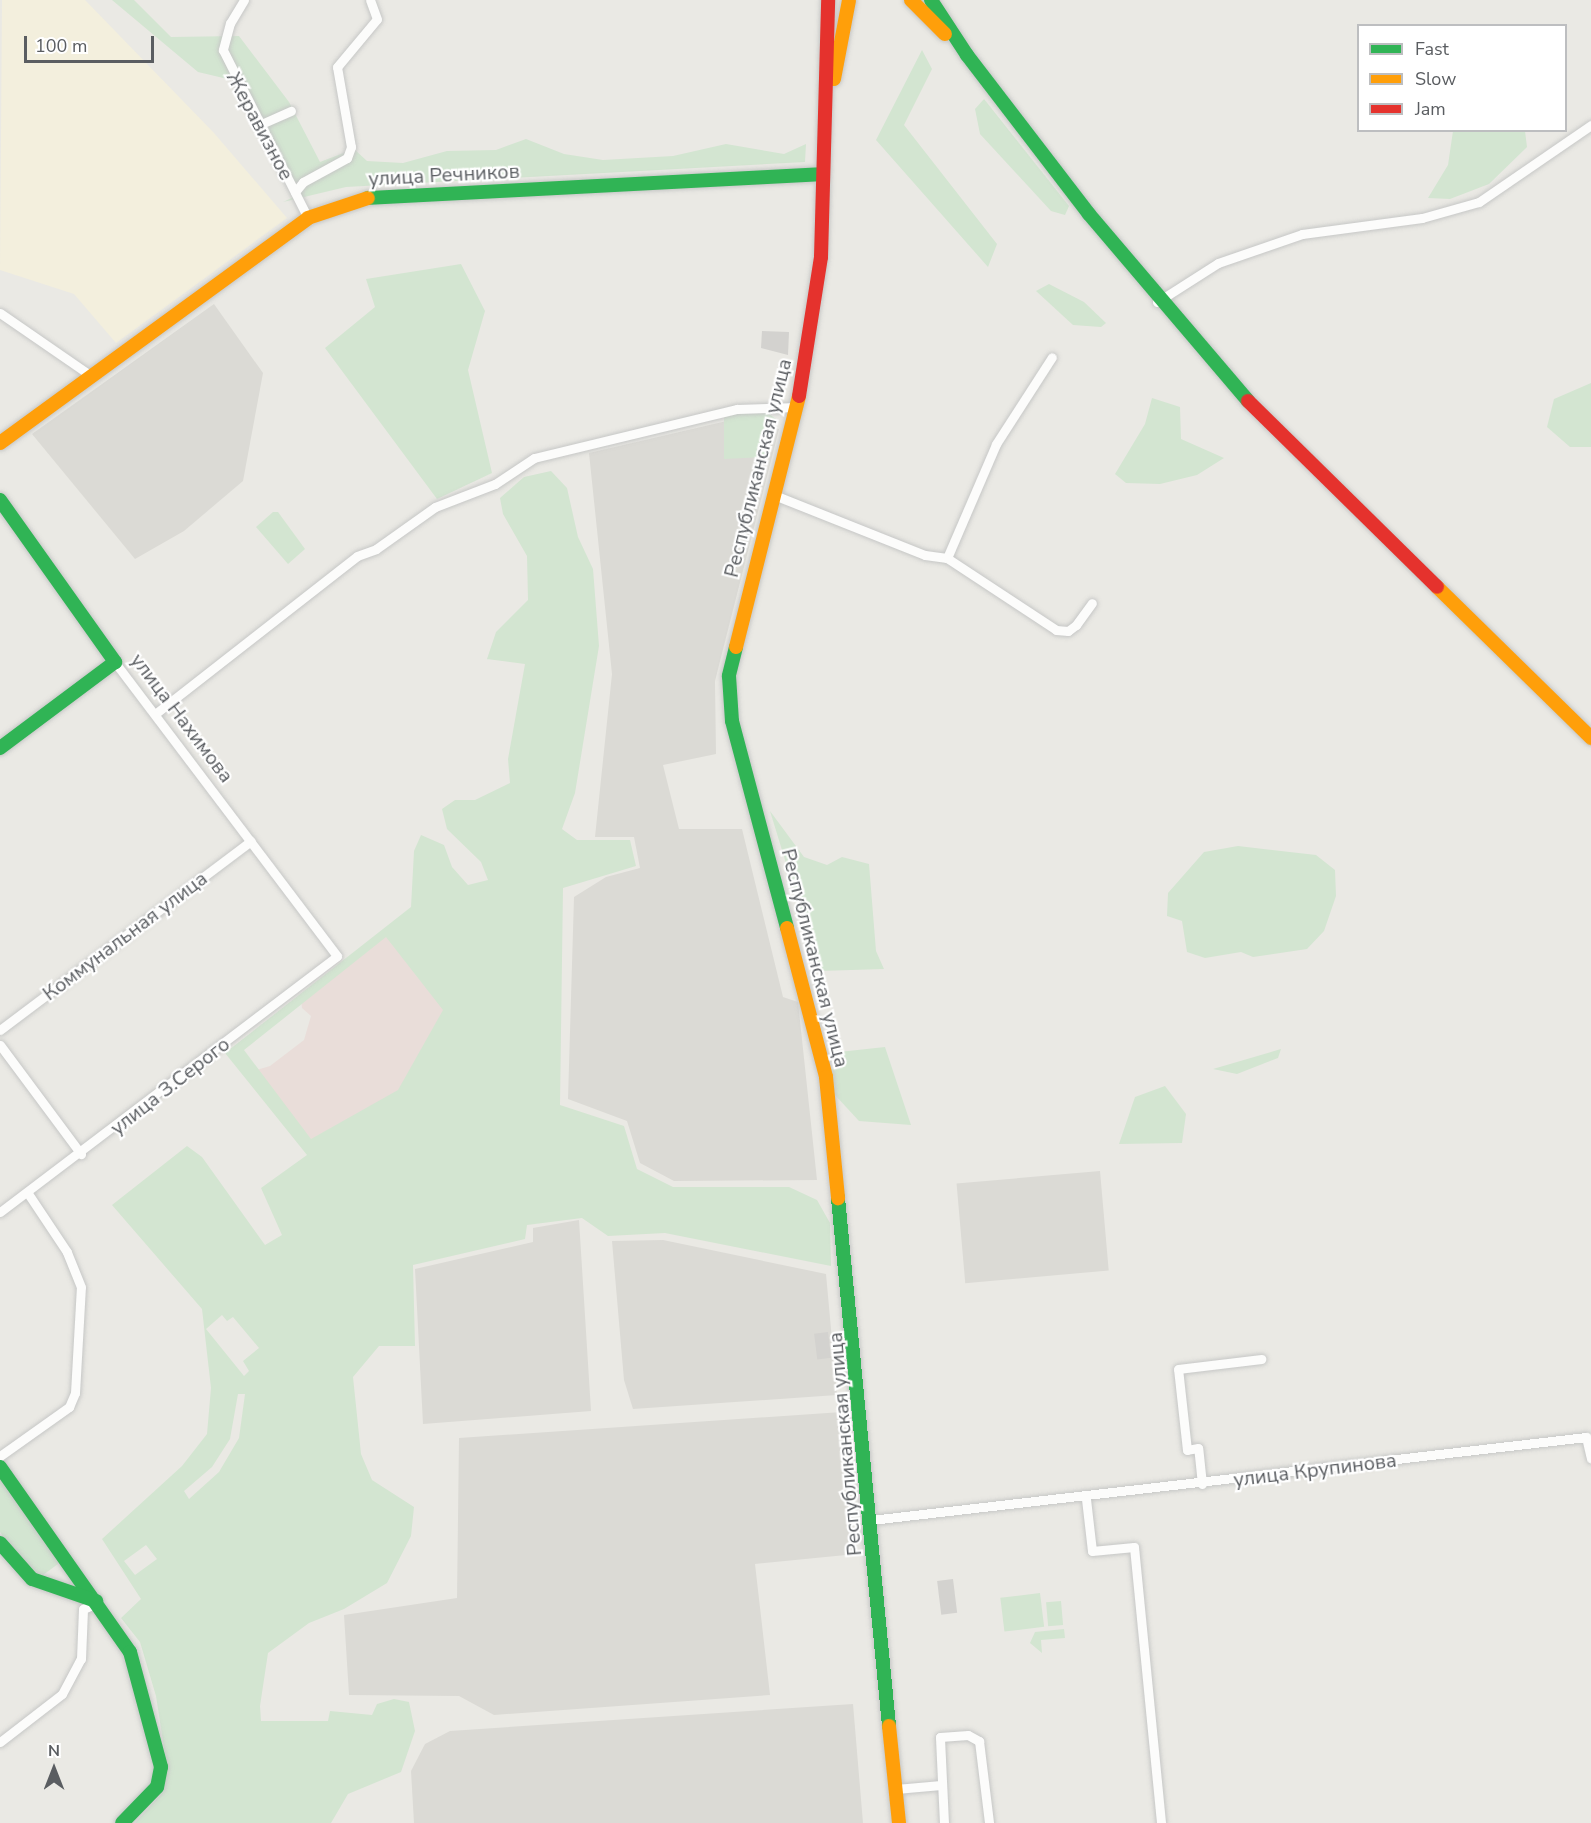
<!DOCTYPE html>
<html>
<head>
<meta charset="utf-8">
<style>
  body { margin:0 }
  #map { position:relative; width:1591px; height:1823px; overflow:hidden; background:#eae9e4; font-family:"Nunito Sans",sans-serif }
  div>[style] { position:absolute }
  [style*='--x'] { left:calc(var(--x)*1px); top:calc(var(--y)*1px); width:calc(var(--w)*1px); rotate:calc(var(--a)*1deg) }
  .commercial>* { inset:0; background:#f3efdd }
  .industrial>* { inset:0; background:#dbdad5; transform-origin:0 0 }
  .medical>* { inset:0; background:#e9ddd9 }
  .green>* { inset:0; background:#d3e5d1; transform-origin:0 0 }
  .building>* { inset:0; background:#d3d2cf; transform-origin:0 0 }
  .roads { filter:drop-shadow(0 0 2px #c6c7c6) drop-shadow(0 0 2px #c6c7c6) }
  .street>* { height:9px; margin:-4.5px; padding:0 4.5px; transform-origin:4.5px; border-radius:4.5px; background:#fcfcfb }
  .fast>* { height:14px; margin:-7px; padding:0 7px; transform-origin:7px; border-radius:7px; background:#30b455 }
  .slow>* { height:14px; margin:-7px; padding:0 7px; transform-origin:7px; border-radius:7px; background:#ff9f0a }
  .jam>* { height:14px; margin:-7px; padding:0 7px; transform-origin:7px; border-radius:7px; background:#e5322d }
  span { translate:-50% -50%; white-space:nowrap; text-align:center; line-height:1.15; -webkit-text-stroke:4.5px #fff; paint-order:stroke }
  .street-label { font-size:20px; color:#5a5d61 }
  .legend { position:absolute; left:1357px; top:24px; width:210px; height:108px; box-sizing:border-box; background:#fff; border:2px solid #bdbec0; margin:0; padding:8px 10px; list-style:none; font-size:18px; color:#5a5d61 }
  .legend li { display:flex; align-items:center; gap:12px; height:30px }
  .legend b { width:30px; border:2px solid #bdbec0 }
  .north { position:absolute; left:24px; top:1739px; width:60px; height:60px; -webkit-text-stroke:4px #fff; paint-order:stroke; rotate:0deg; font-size:16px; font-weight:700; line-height:24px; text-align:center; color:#5a5d61 }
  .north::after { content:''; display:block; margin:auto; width:21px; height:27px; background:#5a5d61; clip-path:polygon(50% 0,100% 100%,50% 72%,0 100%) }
  .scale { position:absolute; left:24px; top:36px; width:130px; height:27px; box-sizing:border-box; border:3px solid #5a5d61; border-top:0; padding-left:8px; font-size:18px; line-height:21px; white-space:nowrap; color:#5a5d61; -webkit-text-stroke:4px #fff; paint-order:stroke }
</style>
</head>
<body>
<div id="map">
  <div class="commercial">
    <div style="clip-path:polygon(2px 0,85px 0,214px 133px,287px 218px,116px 343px,74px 294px,0 270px)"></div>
  </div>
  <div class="industrial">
    <div style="clip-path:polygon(214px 304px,263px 373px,243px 481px,184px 531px,135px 559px,32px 434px)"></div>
    <div style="clip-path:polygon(731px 420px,779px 429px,715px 681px,716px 754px,663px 765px,679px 829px,742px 829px,783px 997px,798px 1002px,817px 1180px,674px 1181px,640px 1163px,627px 1121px,568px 1099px,574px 897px,606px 877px,640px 868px,634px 837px,595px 837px,612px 674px,589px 453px)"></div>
    <div style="left:1100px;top:1171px;width:100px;height:144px;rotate:85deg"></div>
    <div style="clip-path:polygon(579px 1220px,591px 1411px,423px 1424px,415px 1269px,533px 1242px,533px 1228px)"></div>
    <div style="clip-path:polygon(663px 1240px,826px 1274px,837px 1395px,633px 1409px,624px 1380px,612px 1241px)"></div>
    <div style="clip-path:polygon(842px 1412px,856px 1554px,755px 1564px,770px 1695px,494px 1715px,459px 1696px,349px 1695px,344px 1615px,457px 1598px,459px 1438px)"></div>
    <div style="clip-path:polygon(853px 1704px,863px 1823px,414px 1823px,411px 1771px,425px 1744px,450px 1731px)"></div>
  </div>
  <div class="medical">
    <div style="clip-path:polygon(399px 925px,449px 1015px,397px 1119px,298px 1143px,243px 1074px,270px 1066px,304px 1040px,311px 1016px,302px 1008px,301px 998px)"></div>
  </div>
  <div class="green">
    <div style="clip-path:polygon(112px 0,134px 0,171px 37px,239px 36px,289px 102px,320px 162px,354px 149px,367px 161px,403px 163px,447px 151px,496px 150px,526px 139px,564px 154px,603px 160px,673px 156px,726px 144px,784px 154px,806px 144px,805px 162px,346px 187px,283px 202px,294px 197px,236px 81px,198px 72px)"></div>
    <div style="clip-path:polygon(922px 50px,932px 69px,904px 125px,997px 244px,988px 267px,876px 140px)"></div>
    <div style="clip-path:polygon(984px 99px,1069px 206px,1065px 215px,1051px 211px,980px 134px,975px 109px)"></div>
    <div style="clip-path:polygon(1453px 131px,1525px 131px,1527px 147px,1489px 184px,1450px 199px,1428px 198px,1448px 165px)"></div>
    <div style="clip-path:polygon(461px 264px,485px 311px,468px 370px,492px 473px,437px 499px,325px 348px,375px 307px,366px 279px)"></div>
    <div style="clip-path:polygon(1049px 284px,1084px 302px,1106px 323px,1101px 327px,1073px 325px,1036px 291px)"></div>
    <div style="clip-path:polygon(1591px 383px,1591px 447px,1570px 447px,1547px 427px,1554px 399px)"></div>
    <div style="clip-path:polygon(1152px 398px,1180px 407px,1181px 439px,1224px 458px,1197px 475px,1160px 484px,1126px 483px,1115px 474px,1145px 424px)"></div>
    <div style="clip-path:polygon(765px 411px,776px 419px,766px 457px,724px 459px,724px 415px)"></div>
    <div style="clip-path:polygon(evenodd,551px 471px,567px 488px,578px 537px,593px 569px,599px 646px,575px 793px,562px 829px,577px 840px,630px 840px,636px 866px,563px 888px,560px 1105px,624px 1126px,637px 1169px,673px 1187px,789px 1187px,817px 1200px,830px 1223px,831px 1266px,665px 1233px,608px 1236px,582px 1218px,527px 1225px,525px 1239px,413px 1265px,415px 1346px,379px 1346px,353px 1377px,361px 1454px,372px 1480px,414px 1507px,411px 1536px,387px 1583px,344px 1609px,309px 1623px,268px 1653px,260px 1706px,261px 1721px,328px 1721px,330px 1711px,372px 1715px,377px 1704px,394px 1699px,409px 1702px,415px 1731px,401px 1772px,348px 1794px,331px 1823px,135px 1823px,164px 1791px,166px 1761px,156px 1696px,140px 1642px,121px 1618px,141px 1599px,102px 1539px,182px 1466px,207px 1434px,211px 1388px,202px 1309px,112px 1205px,187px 1146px,202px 1157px,265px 1245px,282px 1235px,261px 1188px,307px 1155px,225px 1053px,411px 907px,414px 851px,421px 835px,444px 845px,452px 867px,468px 885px,488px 880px,481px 862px,447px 829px,442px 809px,455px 800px,475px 800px,510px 783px,508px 759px,525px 664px,487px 659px,496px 632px,528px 600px,527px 556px,503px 514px,500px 498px,524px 477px,551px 471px,386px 937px,443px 1010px,398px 1090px,311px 1139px,244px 1050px,386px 937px,551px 471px,222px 1315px,227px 1321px,233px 1317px,259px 1348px,243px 1361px,249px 1371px,244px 1376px,206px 1329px,222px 1315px,551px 471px,238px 1394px,245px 1394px,239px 1438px,219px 1472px,189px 1499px,184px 1491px,212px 1467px,230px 1439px,238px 1394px,551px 471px,146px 1545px,157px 1559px,135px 1575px,124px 1561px,146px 1545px)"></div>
    <div style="clip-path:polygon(273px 512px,278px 512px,305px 549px,288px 564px,256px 527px)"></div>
    <div style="clip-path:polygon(770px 811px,804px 857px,827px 865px,842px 857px,869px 864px,876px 951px,884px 969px,819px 971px)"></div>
    <div style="clip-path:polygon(1238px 846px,1316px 855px,1335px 870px,1336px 896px,1324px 931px,1307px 949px,1253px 957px,1241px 952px,1205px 958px,1187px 952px,1182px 921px,1167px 916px,1168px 893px,1204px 852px)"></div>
    <div style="clip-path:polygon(885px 1047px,911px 1125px,859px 1121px,835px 1095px,832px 1072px,839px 1052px)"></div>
    <div style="clip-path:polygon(1281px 1049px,1278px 1058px,1237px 1074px,1213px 1069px)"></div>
    <div style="clip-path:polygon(1165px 1086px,1186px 1114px,1182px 1143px,1119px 1144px,1135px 1097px)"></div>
    <div style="clip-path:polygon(0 1478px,59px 1554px,58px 1564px,43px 1575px,30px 1572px,0 1532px)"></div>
    <div style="left:1040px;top:1593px;width:34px;height:40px;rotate:83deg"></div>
    <div style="left:1061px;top:1601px;width:24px;height:15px;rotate:85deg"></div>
    <div style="clip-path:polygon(1064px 1629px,1065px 1638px,1041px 1640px,1042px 1653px,1030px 1643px,1035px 1632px)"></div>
  </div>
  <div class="building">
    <div style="clip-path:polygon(762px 331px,789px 332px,788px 355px,761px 348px)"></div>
    <div style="left:828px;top:1332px;width:26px;height:14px;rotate:83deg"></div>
    <div style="left:953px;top:1579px;width:34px;height:16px;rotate:83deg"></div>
  </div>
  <div class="roads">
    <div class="street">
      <div style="--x:244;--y:0;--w:27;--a:121"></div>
      <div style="--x:230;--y:23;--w:28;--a:105"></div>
      <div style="--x:223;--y:50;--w:188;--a:63.2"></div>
      <div style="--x:259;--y:125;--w:35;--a:-24"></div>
      <div style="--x:295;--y:192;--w:13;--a:-51"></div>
      <div style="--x:303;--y:182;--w:50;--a:-28.6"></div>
      <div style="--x:347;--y:158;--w:12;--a:-70"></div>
      <div style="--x:351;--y:147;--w:81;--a:-99.9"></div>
      <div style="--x:337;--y:67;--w:62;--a:-50.2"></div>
      <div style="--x:377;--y:19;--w:20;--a:-110"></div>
      <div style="--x:1157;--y:302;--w:72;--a:-32.6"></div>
      <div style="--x:1218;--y:263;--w:89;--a:-19"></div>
      <div style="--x:1302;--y:234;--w:121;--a:-7.6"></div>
      <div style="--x:1422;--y:218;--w:59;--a:-15.7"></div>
      <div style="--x:1479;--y:202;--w:136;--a:-34.5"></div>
      <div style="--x:0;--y:313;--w:109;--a:34.6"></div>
      <div style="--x:774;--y:495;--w:162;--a:21.7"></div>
      <div style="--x:925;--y:555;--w:22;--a:8"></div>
      <div style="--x:947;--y:558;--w:131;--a:33.4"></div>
      <div style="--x:1056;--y:630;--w:12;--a:5"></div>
      <div style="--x:1068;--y:631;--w:10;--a:-37"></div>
      <div style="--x:1076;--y:625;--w:27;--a:-54"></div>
      <div style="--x:947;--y:558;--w:124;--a:-66.7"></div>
      <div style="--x:996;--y:444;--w:103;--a:-57.2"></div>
      <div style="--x:155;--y:714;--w:256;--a:-38"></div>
      <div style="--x:357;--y:556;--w:20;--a:-20"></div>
      <div style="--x:376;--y:549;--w:72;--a:-35.4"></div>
      <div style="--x:435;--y:507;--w:64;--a:-21"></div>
      <div style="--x:495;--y:484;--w:47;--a:-33.7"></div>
      <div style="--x:534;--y:458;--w:209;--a:-13.6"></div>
      <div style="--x:737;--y:409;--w:60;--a:-1.9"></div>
      <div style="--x:0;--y:1030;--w:314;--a:-37"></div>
      <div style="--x:0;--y:1045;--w:136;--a:53.4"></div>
      <div style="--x:0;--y:1212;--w:423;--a:-37.2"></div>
      <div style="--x:337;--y:956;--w:368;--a:-127.1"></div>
      <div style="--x:1586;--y:1437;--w:22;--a:77"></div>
      <div style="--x:0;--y:1456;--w:85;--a:-35.4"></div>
      <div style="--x:69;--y:1407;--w:15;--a:-67"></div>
      <div style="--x:75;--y:1393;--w:106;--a:-86.8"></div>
      <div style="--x:81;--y:1287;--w:38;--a:-112"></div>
      <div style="--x:67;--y:1252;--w:72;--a:-123.7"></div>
      <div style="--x:1202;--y:1484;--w:36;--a:-96"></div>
      <div style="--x:1198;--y:1448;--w:11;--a:170"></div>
      <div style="--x:1187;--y:1450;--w:81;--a:-96.3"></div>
      <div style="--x:1178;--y:1369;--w:84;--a:-6.9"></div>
      <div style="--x:1086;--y:1499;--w:52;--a:83.4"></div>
      <div style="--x:1092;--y:1551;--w:42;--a:-5.4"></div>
      <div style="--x:1134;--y:1547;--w:277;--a:84.4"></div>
      <div style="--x:871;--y:1520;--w:720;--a:-6.62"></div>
      <div style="--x:0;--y:1742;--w:78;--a:-37.7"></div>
      <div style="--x:62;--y:1694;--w:40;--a:-62"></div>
      <div style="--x:81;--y:1659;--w:50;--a:-87.7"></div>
      <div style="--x:83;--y:1609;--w:15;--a:-23"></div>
      <div style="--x:896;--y:1789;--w:45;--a:-5.1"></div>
      <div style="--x:944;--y:1823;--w:86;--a:-92.7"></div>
      <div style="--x:940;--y:1737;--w:28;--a:-4"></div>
      <div style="--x:968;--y:1735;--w:13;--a:29"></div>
      <div style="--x:979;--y:1741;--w:83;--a:83"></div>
    </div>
    <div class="fast">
      <div style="--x:931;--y:0;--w:66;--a:56.8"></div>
      <div style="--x:967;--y:55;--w:200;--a:52.5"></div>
      <div style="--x:1089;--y:214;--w:245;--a:49.6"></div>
      <div style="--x:368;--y:198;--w:455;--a:-3"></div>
      <div style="--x:0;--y:500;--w:199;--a:54.6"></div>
      <div style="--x:115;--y:662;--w:144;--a:143.2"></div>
      <div style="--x:736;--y:647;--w:30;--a:104"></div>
      <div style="--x:729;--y:676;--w:45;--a:86.2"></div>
      <div style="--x:732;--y:721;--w:214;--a:75.1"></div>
      <div style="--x:838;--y:1198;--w:530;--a:84.48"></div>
      <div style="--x:0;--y:1467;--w:226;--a:54.9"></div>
      <div style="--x:130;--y:1652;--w:119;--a:74.9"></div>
      <div style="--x:161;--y:1767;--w:20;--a:101"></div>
      <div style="--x:157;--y:1787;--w:50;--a:134.2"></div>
      <div style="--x:0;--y:1543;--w:48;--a:48.4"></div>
      <div style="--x:32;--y:1579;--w:68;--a:19"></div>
    </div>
    <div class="slow">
      <div style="--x:911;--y:0;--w:48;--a:45"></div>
      <div style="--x:834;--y:79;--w:80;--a:-79.2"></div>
      <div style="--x:0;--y:443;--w:381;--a:-36.1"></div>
      <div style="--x:308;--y:218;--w:63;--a:-18.4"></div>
      <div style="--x:1437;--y:587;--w:216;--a:44.4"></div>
      <div style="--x:736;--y:647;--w:259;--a:-75.9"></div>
      <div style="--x:787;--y:928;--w:154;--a:75.3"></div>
      <div style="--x:826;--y:1077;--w:122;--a:84.3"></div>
      <div style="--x:889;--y:1726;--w:98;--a:84.1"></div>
    </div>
    <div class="jam">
      <div style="--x:799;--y:396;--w:141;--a:-81"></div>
      <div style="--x:821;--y:257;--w:257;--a:-88.4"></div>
      <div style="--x:1248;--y:401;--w:265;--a:44.5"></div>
    </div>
  </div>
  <div class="street-label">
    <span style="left:260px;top:126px;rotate:62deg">Жеравизное</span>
    <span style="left:444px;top:175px;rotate:-3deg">улица Речников</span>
    <span style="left:758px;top:468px;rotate:-76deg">Республиканская улица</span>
    <span style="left:182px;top:718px;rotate:53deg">улица Нахимова</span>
    <span style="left:125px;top:936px;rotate:-37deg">Коммунальная улица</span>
    <span style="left:815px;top:958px;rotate:76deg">Республиканская улица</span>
    <span style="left:170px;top:1086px;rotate:-38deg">улица З.Серого</span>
    <span style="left:845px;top:1444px;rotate:-95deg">Республиканская улица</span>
    <span style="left:1315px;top:1470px;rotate:-7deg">улица Крупинова</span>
  </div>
  <ul class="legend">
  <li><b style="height:8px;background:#30b455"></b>Fast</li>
  <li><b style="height:8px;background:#ff9f0a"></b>Slow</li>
  <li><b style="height:8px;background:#e5322d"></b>Jam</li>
  </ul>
  <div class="north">N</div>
  <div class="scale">100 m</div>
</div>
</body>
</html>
